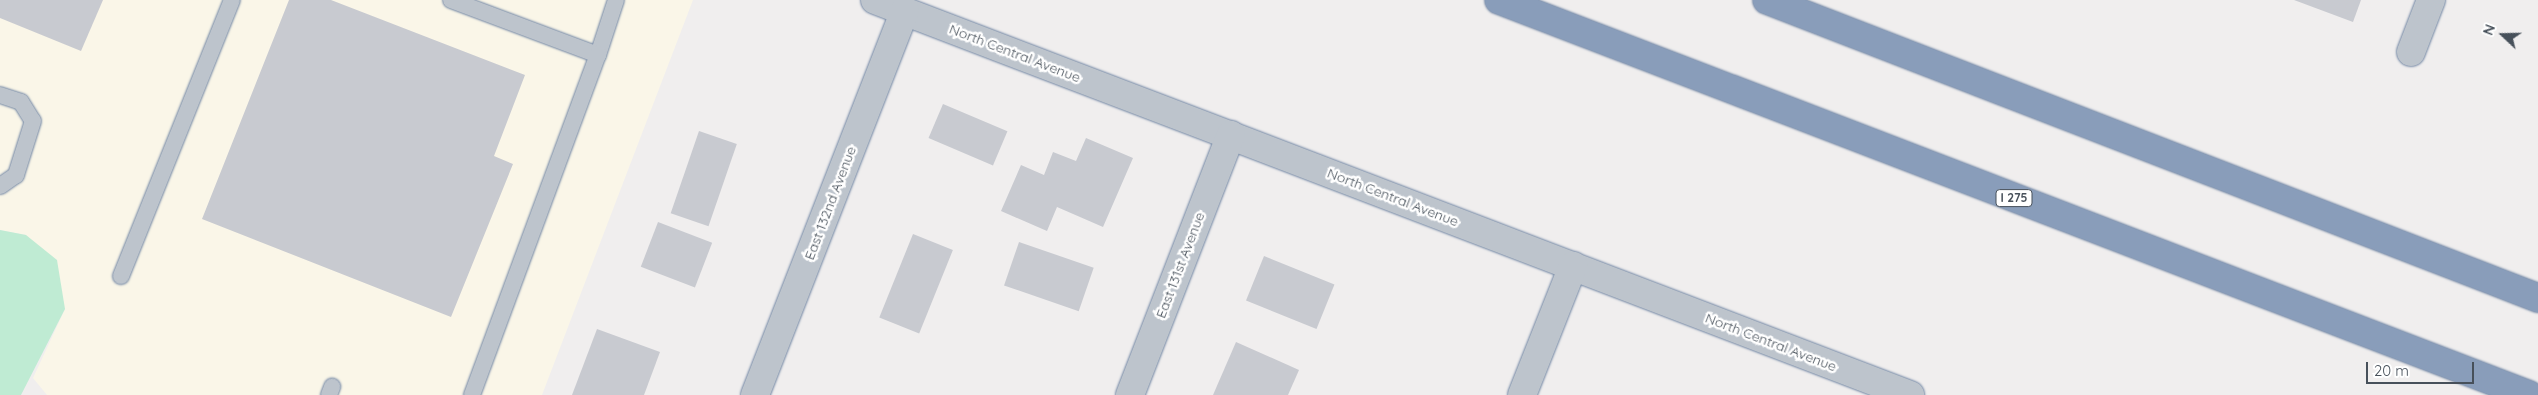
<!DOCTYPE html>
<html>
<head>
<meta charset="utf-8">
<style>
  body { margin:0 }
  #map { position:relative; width:2538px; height:395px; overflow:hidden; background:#f0eeee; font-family:Quicksand,sans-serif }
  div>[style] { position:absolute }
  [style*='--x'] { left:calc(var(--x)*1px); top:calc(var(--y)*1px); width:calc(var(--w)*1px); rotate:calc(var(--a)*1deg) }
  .commercial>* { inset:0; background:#faf6e8 }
  .green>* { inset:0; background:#bfebd3 }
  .building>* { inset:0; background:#c8cad0; transform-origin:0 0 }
  .roads { filter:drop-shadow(0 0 1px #7488a5) drop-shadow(0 0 1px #7488a5) }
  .service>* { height:16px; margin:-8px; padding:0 8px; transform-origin:8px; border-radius:8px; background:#bdc4cc }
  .minor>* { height:28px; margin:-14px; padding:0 14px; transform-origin:14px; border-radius:14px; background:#bdc4cc }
  .motorway>* { height:28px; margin:-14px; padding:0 14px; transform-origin:14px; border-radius:14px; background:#899dba }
  span { translate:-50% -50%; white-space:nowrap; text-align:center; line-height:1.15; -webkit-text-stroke:5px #fff; paint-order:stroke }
  .shield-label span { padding:1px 4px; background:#fff; border:1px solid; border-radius:4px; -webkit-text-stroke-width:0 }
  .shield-label { font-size:12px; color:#47505a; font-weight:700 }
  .street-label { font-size:14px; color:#47505a }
  .north { position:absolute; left:2478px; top:10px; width:50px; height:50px; -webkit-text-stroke:4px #fff; paint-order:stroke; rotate:291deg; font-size:14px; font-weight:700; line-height:20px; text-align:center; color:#47505a }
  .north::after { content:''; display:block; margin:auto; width:18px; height:22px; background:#47505a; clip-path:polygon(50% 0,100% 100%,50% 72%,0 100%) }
  .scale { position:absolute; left:2366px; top:362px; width:108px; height:22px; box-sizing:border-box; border:2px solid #47505a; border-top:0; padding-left:6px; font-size:15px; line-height:18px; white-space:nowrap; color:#47505a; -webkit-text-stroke:4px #fff; paint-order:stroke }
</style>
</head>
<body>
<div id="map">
  <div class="commercial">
    <div style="clip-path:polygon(0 0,693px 0,542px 395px,47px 395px,33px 378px,65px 309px,26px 235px,0 230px)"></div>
  </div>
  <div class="green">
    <div style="clip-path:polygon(0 230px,26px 235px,57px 260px,65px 309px,21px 395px,0 395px)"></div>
  </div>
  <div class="building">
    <div style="clip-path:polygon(0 0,103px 0,81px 51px,0 18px)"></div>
    <div style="clip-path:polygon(289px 0,331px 0,525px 75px,494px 156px,513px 164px,451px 317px,202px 219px)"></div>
    <div style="clip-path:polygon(2294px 0,2361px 0,2353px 22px)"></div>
    <div style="left:943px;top:104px;width:70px;height:37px;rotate:23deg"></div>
    <div style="left:699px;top:131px;width:40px;height:87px;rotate:19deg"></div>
    <div style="clip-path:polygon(1086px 138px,1133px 158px,1103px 227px,1057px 207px,1047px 231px,1001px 211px,1021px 165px,1044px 175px,1053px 152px,1076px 161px)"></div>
    <div style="left:658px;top:222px;width:58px;height:48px;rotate:21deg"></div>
    <div style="left:913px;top:234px;width:43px;height:90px;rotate:22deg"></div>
    <div style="left:1019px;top:242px;width:79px;height:46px;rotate:19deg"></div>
    <div style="left:1264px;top:256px;width:76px;height:48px;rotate:22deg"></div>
    <div style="clip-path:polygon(597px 329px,660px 352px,644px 395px,572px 395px)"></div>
    <div style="clip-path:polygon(1236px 342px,1299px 370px,1288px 395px,1213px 395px)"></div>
  </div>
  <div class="roads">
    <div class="service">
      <div style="--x:451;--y:0;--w:157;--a:20.5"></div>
      <div style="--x:598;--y:55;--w:58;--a:-71.9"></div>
      <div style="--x:0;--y:95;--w:22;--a:18"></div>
      <div style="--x:21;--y:102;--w:22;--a:58"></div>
      <div style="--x:33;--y:121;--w:57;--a:107.5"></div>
      <div style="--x:16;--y:175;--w:19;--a:145"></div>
      <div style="--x:121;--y:276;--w:297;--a:-68.1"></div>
      <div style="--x:329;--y:395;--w:9;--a:-69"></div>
      <div style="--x:472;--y:395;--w:363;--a:-69.7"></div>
    </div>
    <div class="minor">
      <div style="--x:875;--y:0;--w:1108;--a:20.89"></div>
      <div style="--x:2411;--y:52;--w:56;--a:-69"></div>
      <div style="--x:755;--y:395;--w:412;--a:-68.7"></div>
      <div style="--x:1130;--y:395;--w:279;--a:-68.8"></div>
      <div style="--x:1522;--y:395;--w:139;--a:-68.4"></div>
    </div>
    <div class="motorway">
      <div style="--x:1499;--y:0;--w:1103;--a:20.98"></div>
      <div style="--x:1767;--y:0;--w:827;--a:21.13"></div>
    </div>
  </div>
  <div class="shield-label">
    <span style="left:2014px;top:198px">I 275</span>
  </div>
  <div class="street-label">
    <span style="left:1015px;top:53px;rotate:21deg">North Central Avenue</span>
    <span style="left:1393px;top:197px;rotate:21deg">North Central Avenue</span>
    <span style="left:830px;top:203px;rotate:-69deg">East 132nd Avenue</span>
    <span style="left:1180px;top:265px;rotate:-69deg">East 131st Avenue</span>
    <span style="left:1771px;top:342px;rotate:21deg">North Central Avenue</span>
  </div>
  <div class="north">N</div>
  <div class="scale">20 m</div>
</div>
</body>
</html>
